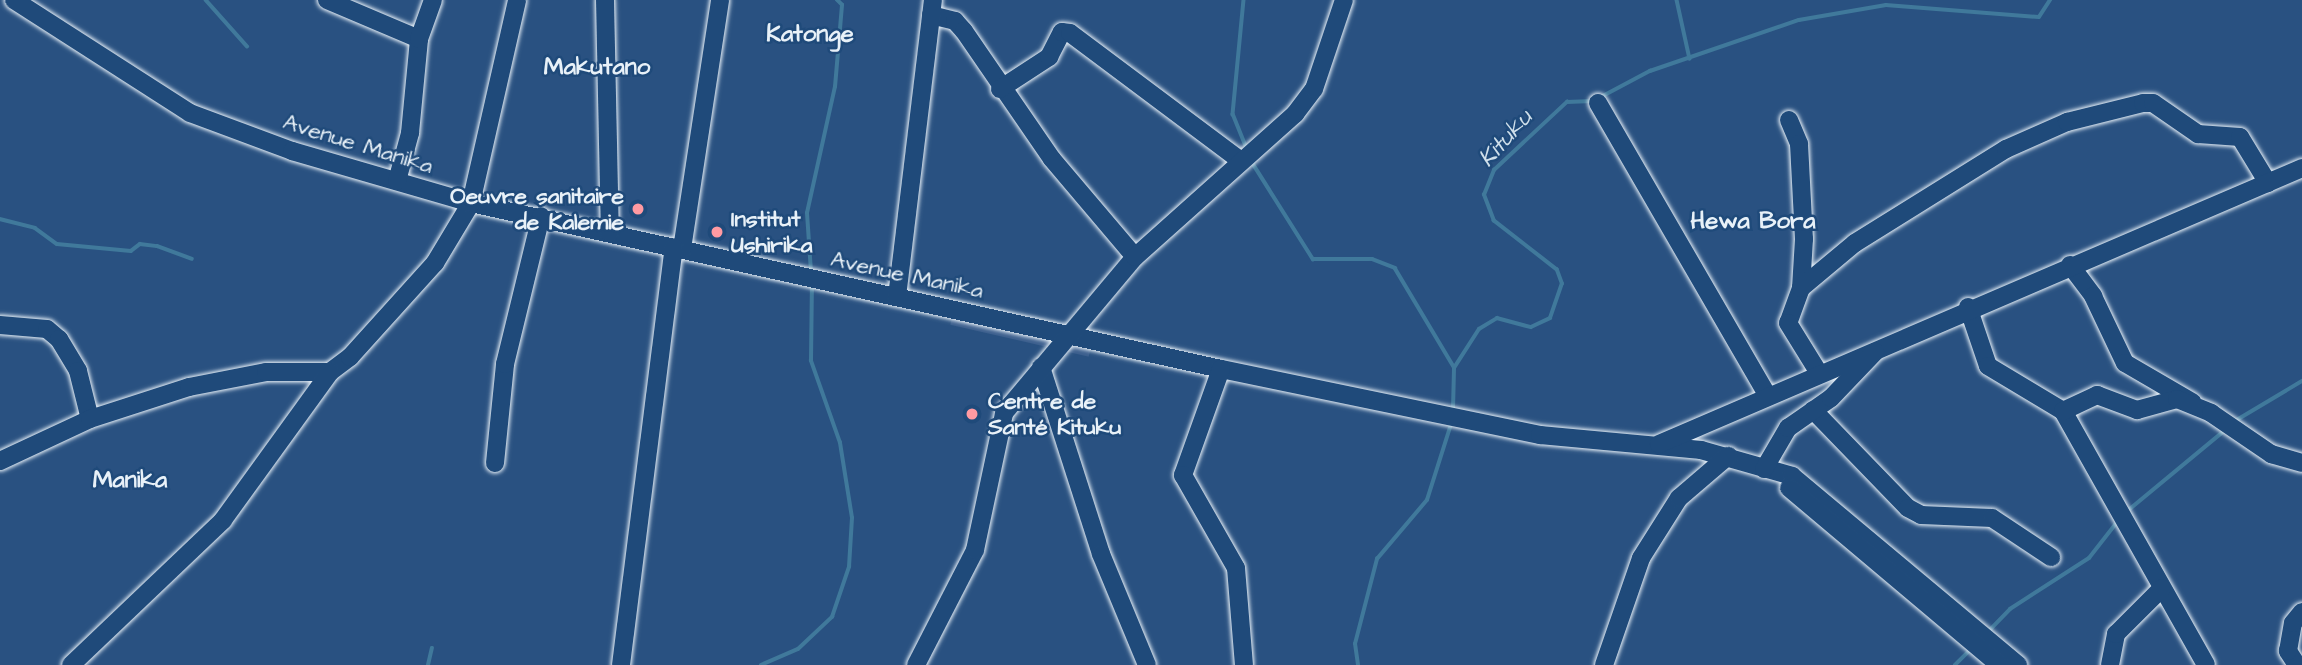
<!DOCTYPE html>
<html>
<head>
<meta charset="utf-8">
<style>
  body { margin:0 }
  #map { position:relative; width:2302px; height:665px; overflow:hidden; background:#295181; font-family:"Architects Daughter",sans-serif }
  div>[style] { position:absolute }
  [style*='--x'] { left:calc(var(--x)*1px); top:calc(var(--y)*1px); width:calc(var(--w)*1px); rotate:calc(var(--a)*1deg) }
  .built>* { inset:0; background:#3b5e8d; transform-origin:0 0 }
  .stream>* { height:3.5px; margin:-1.75px; padding:0 1.75px; transform-origin:1.75px; border-radius:1.75px; background:#40799b }
  .roads { filter:drop-shadow(0 0 2px #e8f1f8) drop-shadow(0 0 2px #e8f1f8) }
  .minor>* { height:18px; margin:-9px; padding:0 9px; transform-origin:9px; border-radius:9px; background:#1f4a7a }
  .dots>* { width:19px; height:19px; translate:-50% -50%; box-sizing:border-box; border:4px solid #1f4a7a; border-radius:50% }
  span { translate:-50% -50%; white-space:nowrap; text-align:center; line-height:1.15; -webkit-text-stroke:5px #1f4a7a; paint-order:stroke }
  .street-label { font-size:23px; color:#e8f1f8 }
  .poi-label { font-size:23px; color:#e8f1f8; font-weight:700 }
  .right { translate:-100% -50%; text-align:right }
  .left { translate:0 -50%; text-align:left }
  .neighbourhood-label { font-size:24px; color:#e8f1f8; font-weight:700 }
  .water-label { font-size:24px; color:#cfdfea; font-style:italic }
</style>
</head>
<body>
<div id="map">
  <div class="built">
    <div style="left:953px;top:313px;width:142px;height:12px;rotate:13deg"></div>
  </div>
  <div class="stream">
    <div style="--x:206;--y:0;--w:62;--a:48.3"></div>
    <div style="--x:1244;--y:0;--w:115;--a:95.5"></div>
    <div style="--x:1233;--y:114;--w:37;--a:68"></div>
    <div style="--x:1677;--y:0;--w:60;--a:77.6"></div>
    <div style="--x:1599;--y:98;--w:58;--a:-27.9"></div>
    <div style="--x:1650;--y:71;--w:157;--a:-18.9"></div>
    <div style="--x:1799;--y:20;--w:88;--a:-9.8"></div>
    <div style="--x:1886;--y:5;--w:153;--a:4.5"></div>
    <div style="--x:2039;--y:17;--w:20;--a:-57"></div>
    <div style="--x:1252;--y:162;--w:115;--a:57.8"></div>
    <div style="--x:1313;--y:259;--w:59;--a:0"></div>
    <div style="--x:1372;--y:259;--w:25;--a:21"></div>
    <div style="--x:1395;--y:268;--w:115;--a:59.2"></div>
    <div style="--x:0;--y:219;--w:36;--a:14"></div>
    <div style="--x:35;--y:228;--w:27;--a:36"></div>
    <div style="--x:57;--y:244;--w:74;--a:5.4"></div>
    <div style="--x:131;--y:251;--w:11;--a:-38"></div>
    <div style="--x:140;--y:244;--w:17;--a:7"></div>
    <div style="--x:157;--y:246;--w:37;--a:20"></div>
    <div style="--x:811;--y:272;--w:59;--a:-93.9"></div>
    <div style="--x:807;--y:213;--w:129;--a:-77.5"></div>
    <div style="--x:835;--y:87;--w:82;--a:-85.1"></div>
    <div style="--x:842;--y:5;--w:7;--a:-135"></div>
    <div style="--x:1453;--y:410;--w:42;--a:-88.6"></div>
    <div style="--x:1454;--y:368;--w:46;--a:-57.3"></div>
    <div style="--x:1479;--y:329;--w:21;--a:-31"></div>
    <div style="--x:1497;--y:318;--w:35;--a:15"></div>
    <div style="--x:1531;--y:327;--w:21;--a:-25"></div>
    <div style="--x:1550;--y:318;--w:36;--a:-71"></div>
    <div style="--x:1562;--y:284;--w:15;--a:-110"></div>
    <div style="--x:1557;--y:270;--w:80;--a:-142.1"></div>
    <div style="--x:1494;--y:221;--w:28;--a:-111"></div>
    <div style="--x:1484;--y:195;--w:27;--a:-68"></div>
    <div style="--x:1494;--y:170;--w:100;--a:-43"></div>
    <div style="--x:1567;--y:102;--w:25;--a:-2"></div>
    <div style="--x:2235;--y:421;--w:78;--a:-30.8"></div>
    <div style="--x:2125;--y:513;--w:129;--a:-39.6"></div>
    <div style="--x:1987;--y:633;--w:33;--a:-46"></div>
    <div style="--x:2010;--y:609;--w:94;--a:-32.8"></div>
    <div style="--x:2089;--y:558;--w:47;--a:-51.9"></div>
    <div style="--x:428;--y:665;--w:17;--a:-77"></div>
    <div style="--x:761;--y:665;--w:40;--a:-23.4"></div>
    <div style="--x:798;--y:649;--w:47;--a:-43.3"></div>
    <div style="--x:832;--y:617;--w:53;--a:-71.2"></div>
    <div style="--x:849;--y:567;--w:49;--a:-86.5"></div>
    <div style="--x:852;--y:518;--w:76;--a:-99.1"></div>
    <div style="--x:840;--y:443;--w:87;--a:-109.5"></div>
    <div style="--x:811;--y:361;--w:78;--a:-89.3"></div>
    <div style="--x:1358;--y:665;--w:21;--a:-98"></div>
    <div style="--x:1355;--y:644;--w:88;--a:-75.5"></div>
    <div style="--x:1377;--y:559;--w:77;--a:-49.7"></div>
    <div style="--x:1427;--y:500;--w:83;--a:-72.4"></div>
    <div style="--x:1955;--y:665;--w:23;--a:-45"></div>
  </div>
  <div class="roads">
    <div class="minor">
      <div style="--x:14;--y:0;--w:209;--a:32.7"></div>
      <div style="--x:190;--y:113;--w:109;--a:20.4"></div>
      <div style="--x:292;--y:151;--w:186;--a:16.2"></div>
      <div style="--x:471;--y:203;--w:768;--a:12.48"></div>
      <div style="--x:1221;--y:369;--w:326;--a:11.7"></div>
      <div style="--x:1540;--y:435;--w:162;--a:5.3"></div>
      <div style="--x:1701;--y:450;--w:95;--a:15.9"></div>
      <div style="--x:1792;--y:476;--w:295;--a:39.9"></div>
      <div style="--x:327;--y:0;--w:100;--a:23"></div>
      <div style="--x:605;--y:0;--w:233;--a:88.8"></div>
      <div style="--x:931;--y:15;--w:25;--a:14"></div>
      <div style="--x:955;--y:21;--w:13;--a:48"></div>
      <div style="--x:964;--y:31;--w:155;--a:55.5"></div>
      <div style="--x:1052;--y:159;--w:128;--a:49.7"></div>
      <div style="--x:1000;--y:89;--w:59;--a:-33.1"></div>
      <div style="--x:1049;--y:57;--w:28;--a:-63"></div>
      <div style="--x:1062;--y:32;--w:8;--a:7"></div>
      <div style="--x:1070;--y:33;--w:214;--a:36.8"></div>
      <div style="--x:1598;--y:103;--w:339;--a:59.9"></div>
      <div style="--x:1789;--y:120;--w:26;--a:67"></div>
      <div style="--x:1799;--y:144;--w:95;--a:87"></div>
      <div style="--x:1804;--y:239;--w:49;--a:93.5"></div>
      <div style="--x:1801;--y:288;--w:37;--a:110"></div>
      <div style="--x:1788;--y:323;--w:59;--a:58.2"></div>
      <div style="--x:397;--y:181;--w:50;--a:-74.8"></div>
      <div style="--x:410;--y:133;--w:94;--a:-84.5"></div>
      <div style="--x:419;--y:39;--w:41;--a:-70.3"></div>
      <div style="--x:682;--y:249;--w:252;--a:-81.3"></div>
      <div style="--x:2070;--y:265;--w:39;--a:53"></div>
      <div style="--x:2093;--y:296;--w:74;--a:64.5"></div>
      <div style="--x:2125;--y:363;--w:78;--a:30.2"></div>
      <div style="--x:1801;--y:288;--w:70;--a:-39.8"></div>
      <div style="--x:1855;--y:243;--w:178;--a:-31.9"></div>
      <div style="--x:2006;--y:149;--w:67;--a:-23.9"></div>
      <div style="--x:2067;--y:122;--w:78;--a:-14"></div>
      <div style="--x:2143;--y:103;--w:10;--a:0"></div>
      <div style="--x:2153;--y:103;--w:55;--a:34.6"></div>
      <div style="--x:2198;--y:134;--w:42;--a:4.1"></div>
      <div style="--x:2240;--y:137;--w:54;--a:58.7"></div>
      <div style="--x:897;--y:297;--w:299;--a:-83.1"></div>
      <div style="--x:1968;--y:307;--w:62;--a:71.3"></div>
      <div style="--x:1988;--y:366;--w:87;--a:31"></div>
      <div style="--x:2063;--y:411;--w:291;--a:60.6"></div>
      <div style="--x:0;--y:325;--w:47;--a:4.9"></div>
      <div style="--x:47;--y:329;--w:16;--a:40"></div>
      <div style="--x:59;--y:339;--w:37;--a:59"></div>
      <div style="--x:78;--y:371;--w:49;--a:76"></div>
      <div style="--x:1041;--y:367;--w:196;--a:72.2"></div>
      <div style="--x:1101;--y:554;--w:120;--a:67.5"></div>
      <div style="--x:1221;--y:369;--w:113;--a:109.7"></div>
      <div style="--x:1183;--y:475;--w:107;--a:60.3"></div>
      <div style="--x:1236;--y:568;--w:97;--a:85.3"></div>
      <div style="--x:1813;--y:410;--w:136;--a:45.9"></div>
      <div style="--x:1908;--y:508;--w:15;--a:28"></div>
      <div style="--x:1921;--y:515;--w:71;--a:2.4"></div>
      <div style="--x:1992;--y:518;--w:71;--a:33.5"></div>
      <div style="--x:2063;--y:411;--w:38;--a:-25"></div>
      <div style="--x:2097;--y:395;--w:43;--a:20.6"></div>
      <div style="--x:2137;--y:410;--w:41;--a:-15.4"></div>
      <div style="--x:2177;--y:399;--w:37;--a:22"></div>
      <div style="--x:2211;--y:413;--w:73;--a:34.3"></div>
      <div style="--x:2271;--y:454;--w:32;--a:16"></div>
      <div style="--x:1659;--y:444;--w:700;--a:-23.23"></div>
      <div style="--x:0;--y:461;--w:99;--a:-25"></div>
      <div style="--x:90;--y:419;--w:104;--a:-17.9"></div>
      <div style="--x:189;--y:387;--w:78;--a:-11"></div>
      <div style="--x:266;--y:372;--w:64;--a:0"></div>
      <div style="--x:330;--y:372;--w:25;--a:-37"></div>
      <div style="--x:350;--y:357;--w:127;--a:-47.9"></div>
      <div style="--x:435;--y:263;--w:70;--a:-59"></div>
      <div style="--x:471;--y:203;--w:208;--a:-77.2"></div>
      <div style="--x:495;--y:463;--w:100;--a:-84.2"></div>
      <div style="--x:505;--y:364;--w:152;--a:-76.3"></div>
      <div style="--x:1764;--y:469;--w:48;--a:-59.7"></div>
      <div style="--x:1788;--y:428;--w:52;--a:-34.9"></div>
      <div style="--x:1831;--y:398;--w:64;--a:-46.3"></div>
      <div style="--x:1789;--y:488;--w:275;--a:40.1"></div>
      <div style="--x:71;--y:665;--w:210;--a:-43.6"></div>
      <div style="--x:223;--y:520;--w:183;--a:-54.1"></div>
      <div style="--x:621;--y:665;--w:421;--a:-82.8"></div>
      <div style="--x:916;--y:665;--w:129;--a:-62.8"></div>
      <div style="--x:975;--y:550;--w:140;--a:-78"></div>
      <div style="--x:1004;--y:413;--w:204;--a:-50"></div>
      <div style="--x:1135;--y:257;--w:215;--a:-41.8"></div>
      <div style="--x:1295;--y:114;--w:31;--a:-53"></div>
      <div style="--x:1314;--y:89;--w:94;--a:-71.4"></div>
      <div style="--x:1604;--y:665;--w:113;--a:-70.9"></div>
      <div style="--x:1641;--y:558;--w:71;--a:-57.7"></div>
      <div style="--x:1679;--y:498;--w:65;--a:-40.6"></div>
      <div style="--x:2110;--y:665;--w:32;--a:-79"></div>
      <div style="--x:2116;--y:634;--w:65;--a:-45"></div>
      <div style="--x:2297;--y:665;--w:17;--a:-123"></div>
      <div style="--x:2288;--y:651;--w:28;--a:-80"></div>
      <div style="--x:2293;--y:623;--w:14;--a:-51"></div>
    </div>
  </div>
  <div class="dots">
    <div style="left:638px;top:209px;background:#ff9aa2"></div>
    <div style="left:717px;top:232px;background:#ff9aa2"></div>
    <div style="left:972px;top:414px;background:#ff9aa2"></div>
  </div>
  <div class="street-label">
    <span style="left:358px;top:144px;rotate:17deg">Avenue Manika</span>
    <span style="left:907px;top:275px;rotate:12deg">Avenue Manika</span>
  </div>
  <div class="poi-label">
    <span class="right" style="left:624px;top:209px">Oeuvre sanitaire<br>de Kalemie</span>
    <span class="left" style="left:731px;top:232px">Institut<br>Ushirika</span>
    <span class="left" style="left:988px;top:414px">Centre de<br>Santé Kituku</span>
  </div>
  <div class="neighbourhood-label">
    <span style="left:810px;top:35px">Katonge</span>
    <span style="left:597px;top:68px">Makutano</span>
    <span style="left:1753px;top:222px">Hewa Bora</span>
    <span style="left:130px;top:481px">Manika</span>
  </div>
  <div class="water-label">
    <span style="left:1506px;top:139px;rotate:-48deg">Kituku</span>
  </div>
</div>
</body>
</html>
